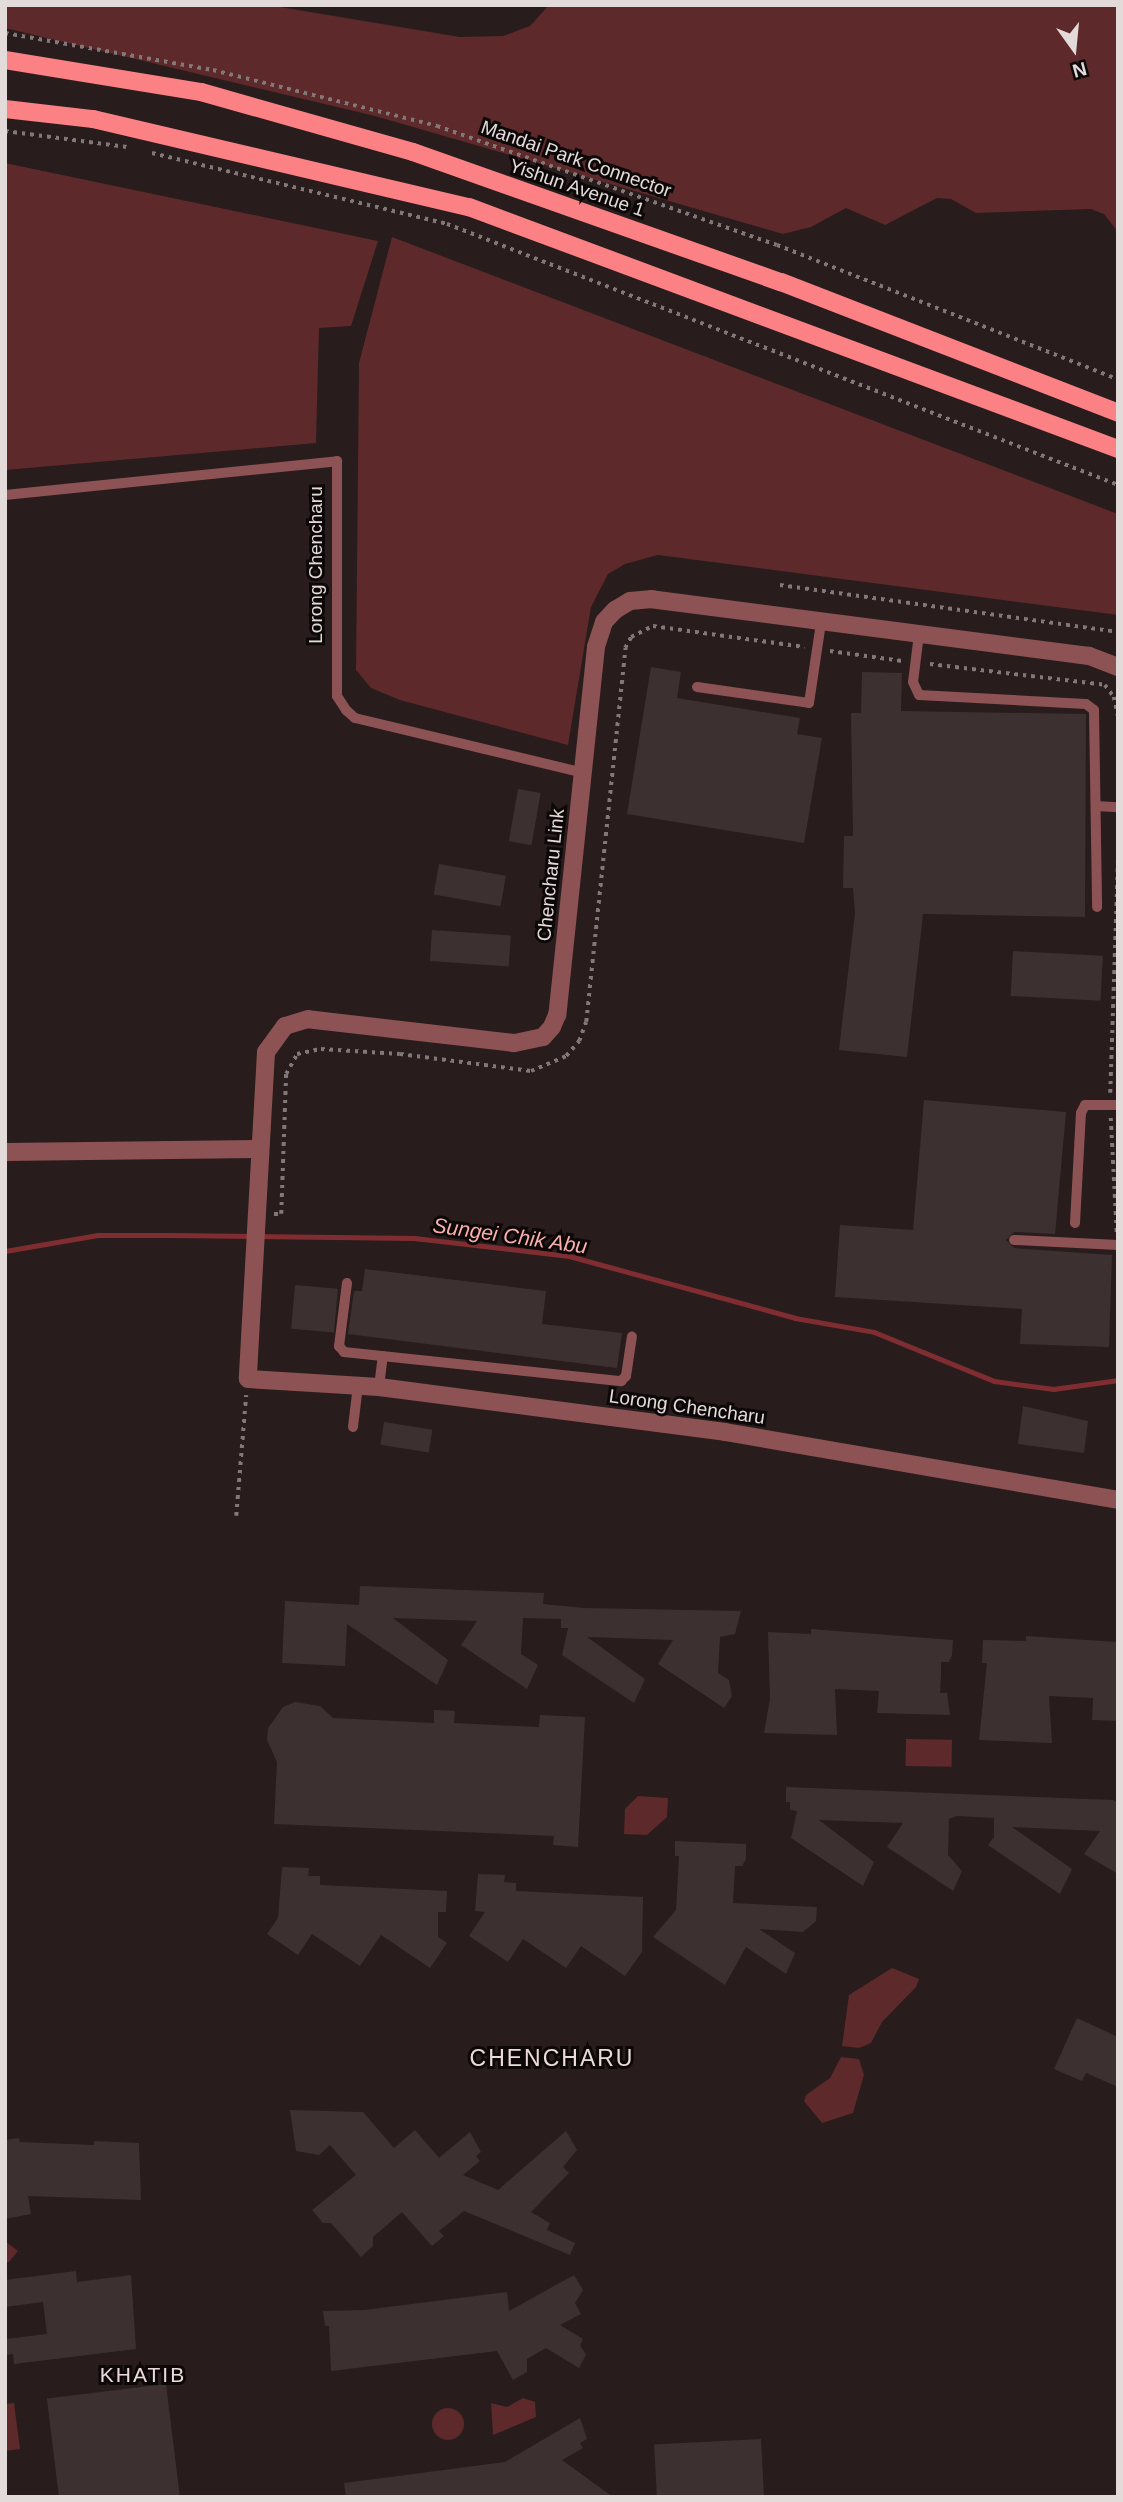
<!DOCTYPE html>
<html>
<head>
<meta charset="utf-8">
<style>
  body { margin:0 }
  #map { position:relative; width:1123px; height:2502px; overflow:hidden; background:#281c1c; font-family:Arial,sans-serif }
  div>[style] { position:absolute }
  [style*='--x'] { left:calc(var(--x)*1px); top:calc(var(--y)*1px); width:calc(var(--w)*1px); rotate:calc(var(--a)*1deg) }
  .green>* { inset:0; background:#5d292a; transform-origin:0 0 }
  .round { border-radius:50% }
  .stream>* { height:5px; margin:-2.5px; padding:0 2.5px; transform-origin:2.5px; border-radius:2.5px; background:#802d32 }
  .building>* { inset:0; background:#3d3030; transform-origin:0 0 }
  .path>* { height:3.5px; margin-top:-1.75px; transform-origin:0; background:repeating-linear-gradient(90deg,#837878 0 3.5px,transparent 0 8.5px) }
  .lane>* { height:10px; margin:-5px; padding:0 5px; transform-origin:5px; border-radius:5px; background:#8d5253 }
  .street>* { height:18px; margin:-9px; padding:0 9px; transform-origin:9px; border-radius:9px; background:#8d5253 }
  .primary>* { height:18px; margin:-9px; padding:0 9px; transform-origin:9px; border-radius:9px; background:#fc8185 }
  span { translate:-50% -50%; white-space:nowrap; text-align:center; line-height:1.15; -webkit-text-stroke:6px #0d0808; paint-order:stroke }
  .street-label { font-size:19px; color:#e3dada }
  .water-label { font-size:21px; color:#faafaf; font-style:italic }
  .neighbourhood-label { font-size:21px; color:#ebdada; letter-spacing:2px }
  .quarter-label { font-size:23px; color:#ebdada; letter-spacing:2px }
  .frame { position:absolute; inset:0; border:7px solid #e3dada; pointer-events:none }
  .north { position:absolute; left:1039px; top:14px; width:70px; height:70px; -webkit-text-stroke:5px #0d0808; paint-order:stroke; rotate:165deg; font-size:19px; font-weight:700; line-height:28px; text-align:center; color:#e3dada }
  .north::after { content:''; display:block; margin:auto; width:24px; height:32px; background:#e3dada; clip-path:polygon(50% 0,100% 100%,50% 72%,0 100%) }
</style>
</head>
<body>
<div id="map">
  <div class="green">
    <div style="clip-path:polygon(5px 5px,268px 5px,460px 37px,503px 36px,530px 26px,549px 5px,1118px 5px,1118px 232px,1104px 214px,1091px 209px,976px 213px,951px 199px,937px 198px,885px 225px,846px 208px,811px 227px,783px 234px,375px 116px,5px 28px)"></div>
    <div style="clip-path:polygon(5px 163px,378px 241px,351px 326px,319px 328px,316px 443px,5px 470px)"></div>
    <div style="clip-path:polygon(392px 237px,1118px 514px,1118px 615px,658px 555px,625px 564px,608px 574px,591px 607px,568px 745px,400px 700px,371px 688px,356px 670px,359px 363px)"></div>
    <div style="left:906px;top:1739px;width:46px;height:27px;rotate:1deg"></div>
    <div style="clip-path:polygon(638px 1796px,668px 1798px,667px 1817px,647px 1835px,624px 1834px,625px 1809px)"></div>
    <div style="clip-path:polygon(892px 1968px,919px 1979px,916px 1987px,882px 2022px,871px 2043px,859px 2048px,842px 2046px,849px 1995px)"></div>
    <div style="clip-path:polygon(841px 2057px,859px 2059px,864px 2075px,853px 2113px,822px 2123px,804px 2101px,806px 2095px,830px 2078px)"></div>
    <div style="clip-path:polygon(5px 2241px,18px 2251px,9px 2262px,5px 2262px)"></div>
    <div style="clip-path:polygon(523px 2398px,535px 2402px,536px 2417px,493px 2435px,491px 2403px,507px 2407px)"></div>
    <div style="clip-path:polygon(14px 2403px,20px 2449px,5px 2451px,5px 2404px)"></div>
    <div class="round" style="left:432px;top:2408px;width:32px;height:32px"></div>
  </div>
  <div class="stream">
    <div style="--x:5;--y:1251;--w:94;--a:-9.8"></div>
    <div style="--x:98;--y:1235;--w:72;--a:0"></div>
    <div style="--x:170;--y:1235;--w:244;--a:0.7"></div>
    <div style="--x:414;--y:1238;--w:156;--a:6.6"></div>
    <div style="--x:569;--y:1256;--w:234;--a:15.3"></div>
    <div style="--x:795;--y:1318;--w:80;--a:10"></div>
    <div style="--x:874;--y:1332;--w:130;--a:22.2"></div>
    <div style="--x:994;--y:1381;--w:60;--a:7.7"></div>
    <div style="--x:1053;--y:1389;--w:66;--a:-7.9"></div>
  </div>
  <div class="building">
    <div style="clip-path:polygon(651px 667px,681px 672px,677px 698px,800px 718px,797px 734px,822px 738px,804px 843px,627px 814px)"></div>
    <div style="clip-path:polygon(862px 672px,902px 673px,901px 711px,1086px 714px,1085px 917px,923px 914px,907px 1057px,839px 1050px,855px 913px,853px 888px,843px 888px,844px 836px,853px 836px,851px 713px,861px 713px)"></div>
    <div style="left:518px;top:789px;width:23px;height:53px;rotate:10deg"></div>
    <div style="left:439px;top:864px;width:68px;height:31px;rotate:10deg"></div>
    <div style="left:432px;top:930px;width:79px;height:31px;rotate:4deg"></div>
    <div style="left:1013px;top:951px;width:90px;height:45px;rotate:3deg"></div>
    <div style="clip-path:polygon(924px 1100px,1066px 1112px,1055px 1234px,1014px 1232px,1006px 1240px,1014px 1248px,1112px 1255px,1109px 1347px,1020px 1344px,1022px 1309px,835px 1297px,840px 1225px,913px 1230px)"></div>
    <div style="clip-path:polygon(365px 1269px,546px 1291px,542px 1324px,622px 1333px,617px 1368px,348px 1334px,354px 1291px,362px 1291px)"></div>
    <div style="left:295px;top:1285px;width:43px;height:44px;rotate:5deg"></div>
    <div style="clip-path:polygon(1023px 1406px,1088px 1421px,1084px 1453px,1018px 1444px)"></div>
    <div style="left:384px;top:1422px;width:49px;height:23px;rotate:9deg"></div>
    <div style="clip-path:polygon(360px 1586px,544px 1593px,543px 1604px,584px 1608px,741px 1611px,735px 1634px,720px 1637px,718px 1673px,729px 1680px,732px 1696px,724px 1708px,658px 1664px,673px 1640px,587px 1637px,645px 1679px,634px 1703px,562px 1655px,568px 1628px,561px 1628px,561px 1619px,523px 1618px,521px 1654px,538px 1665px,527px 1689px,461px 1645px,477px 1621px,393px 1618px,448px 1660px,437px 1685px,347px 1624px,345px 1666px,282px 1663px,285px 1601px,359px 1605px)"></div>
    <div style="clip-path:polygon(811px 1629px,953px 1640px,952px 1655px,949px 1662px,941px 1662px,941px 1676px,940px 1693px,947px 1693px,950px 1715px,877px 1713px,879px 1691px,835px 1689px,837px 1735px,764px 1733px,770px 1699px,768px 1632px,811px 1634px)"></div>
    <div style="clip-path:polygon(1026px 1636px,1117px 1642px,1118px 1721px,1092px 1720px,1093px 1698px,1049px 1696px,1052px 1743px,979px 1740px,987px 1663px,982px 1663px,983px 1640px,1026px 1641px)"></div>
    <div style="clip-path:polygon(295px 1702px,320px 1706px,333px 1718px,434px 1723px,434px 1710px,455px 1711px,454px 1723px,539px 1727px,540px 1715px,585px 1717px,578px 1847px,553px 1845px,554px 1836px,274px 1824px,277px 1762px,267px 1740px,268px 1728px,283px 1707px)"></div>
    <div style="clip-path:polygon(786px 1787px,1113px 1800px,1118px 1803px,1118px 1874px,1084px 1854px,1100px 1831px,1012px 1827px,1072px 1869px,1060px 1894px,988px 1845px,994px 1837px,994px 1818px,957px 1816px,949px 1819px,948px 1855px,962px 1871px,953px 1891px,887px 1847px,903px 1823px,819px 1820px,874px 1862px,863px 1886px,791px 1838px,797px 1811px,790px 1810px,790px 1802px,786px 1802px)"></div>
    <div style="clip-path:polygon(675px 1841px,746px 1844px,746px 1859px,742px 1866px,735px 1866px,733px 1903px,817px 1907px,816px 1921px,803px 1932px,759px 1929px,795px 1953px,786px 1974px,746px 1947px,725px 1985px,653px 1937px,676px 1910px,679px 1856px,675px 1856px)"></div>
    <div style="clip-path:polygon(282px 1867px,309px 1868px,308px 1876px,320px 1876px,320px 1885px,447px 1891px,446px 1912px,438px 1912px,438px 1937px,447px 1943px,430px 1968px,381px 1935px,360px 1966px,312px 1934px,298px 1955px,267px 1934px,278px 1918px)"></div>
    <div style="clip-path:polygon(478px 1874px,505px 1875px,504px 1882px,516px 1883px,516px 1891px,643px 1897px,642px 1952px,625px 1976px,581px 1946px,566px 1968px,523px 1939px,508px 1962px,469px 1936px,485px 1912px,475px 1911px)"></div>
    <div style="clip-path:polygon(1077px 2018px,1118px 2037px,1118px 2087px,1086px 2073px,1082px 2081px,1054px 2069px)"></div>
    <div style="clip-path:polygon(290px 2110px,363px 2112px,394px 2148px,415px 2130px,439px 2158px,470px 2132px,481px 2152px,476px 2156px,480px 2161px,463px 2175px,498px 2190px,566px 2131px,577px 2150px,563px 2167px,569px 2173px,531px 2212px,550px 2223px,547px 2230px,575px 2243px,570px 2255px,464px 2211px,439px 2231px,444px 2236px,432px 2246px,402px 2212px,373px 2237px,373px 2246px,361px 2257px,331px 2223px,323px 2223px,312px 2210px,356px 2175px,330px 2145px,319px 2155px,296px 2151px)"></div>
    <div style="clip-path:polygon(19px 2138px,20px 2142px,94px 2145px,94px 2141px,139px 2143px,141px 2200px,28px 2196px,31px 2214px,5px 2219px,5px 2140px)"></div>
    <div style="clip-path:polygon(76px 2271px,77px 2282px,131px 2275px,136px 2349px,14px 2364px,13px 2354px,5px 2355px,5px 2339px,47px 2334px,43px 2302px,5px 2307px,5px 2280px)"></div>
    <div style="clip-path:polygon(574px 2275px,583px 2290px,575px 2303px,581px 2314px,560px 2325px,583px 2339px,580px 2345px,586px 2355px,579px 2368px,546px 2348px,527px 2359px,527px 2372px,513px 2380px,497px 2351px,331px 2371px,329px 2326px,325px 2326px,323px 2311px,364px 2310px,507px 2292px,509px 2311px)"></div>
    <div style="left:166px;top:2384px;width:114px;height:120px;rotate:83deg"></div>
    <div style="clip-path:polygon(580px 2418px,587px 2439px,580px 2443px,583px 2448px,562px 2460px,613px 2497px,346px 2497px,344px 2483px,505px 2462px)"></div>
    <div style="left:761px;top:2439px;width:58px;height:107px;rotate:87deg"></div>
  </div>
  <div class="path">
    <div style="--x:5;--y:33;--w:211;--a:10.1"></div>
    <div style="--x:213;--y:70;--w:231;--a:14"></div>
    <div style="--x:437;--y:126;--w:360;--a:19.3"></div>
    <div style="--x:777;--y:245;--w:366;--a:21.5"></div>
    <div style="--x:5;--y:131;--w:123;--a:7.5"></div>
    <div style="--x:152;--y:153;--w:303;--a:13.5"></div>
    <div style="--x:447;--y:224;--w:720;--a:21.25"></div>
    <div style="--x:780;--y:585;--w:341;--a:7.9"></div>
    <div style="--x:830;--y:651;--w:73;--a:7.9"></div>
    <div style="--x:930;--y:664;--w:176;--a:6.8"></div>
    <div style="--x:1105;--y:685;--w:15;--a:53"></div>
    <div style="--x:1114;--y:697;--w:19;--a:78"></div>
    <div style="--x:1110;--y:1093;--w:243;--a:-88.1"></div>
    <div style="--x:1111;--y:1118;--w:115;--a:87"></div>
    <div style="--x:274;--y:1214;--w:7;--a:0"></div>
    <div style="--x:281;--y:1214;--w:140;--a:-88"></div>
    <div style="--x:286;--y:1074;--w:23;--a:-61"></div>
    <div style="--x:297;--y:1054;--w:25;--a:-12"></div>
    <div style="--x:321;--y:1049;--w:79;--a:3.6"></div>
    <div style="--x:400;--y:1054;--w:132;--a:7.4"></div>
    <div style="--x:531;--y:1071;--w:38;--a:-23"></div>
    <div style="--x:566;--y:1056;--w:20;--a:-49"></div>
    <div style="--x:579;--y:1041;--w:20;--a:-70"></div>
    <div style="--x:586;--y:1022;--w:376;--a:-84"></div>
    <div style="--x:625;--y:648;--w:13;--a:-61"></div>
    <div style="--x:631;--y:637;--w:25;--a:-27"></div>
    <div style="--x:653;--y:626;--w:153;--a:7.9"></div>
    <div style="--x:236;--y:1516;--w:121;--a:-85.3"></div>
  </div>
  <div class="lane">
    <div style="--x:5;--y:495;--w:334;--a:-5.8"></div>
    <div style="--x:337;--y:461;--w:235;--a:90"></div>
    <div style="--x:337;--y:696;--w:17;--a:57"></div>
    <div style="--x:346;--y:710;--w:12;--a:42"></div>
    <div style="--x:355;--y:718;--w:236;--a:13.5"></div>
    <div style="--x:919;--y:634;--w:48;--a:97.1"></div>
    <div style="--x:913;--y:682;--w:14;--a:65"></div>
    <div style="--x:919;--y:695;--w:167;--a:3.1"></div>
    <div style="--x:1086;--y:704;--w:10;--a:37"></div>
    <div style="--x:1094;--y:710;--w:197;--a:89.1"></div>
    <div style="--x:697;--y:687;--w:113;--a:8.1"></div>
    <div style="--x:809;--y:703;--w:81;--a:-81.5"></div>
    <div style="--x:1096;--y:806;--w:22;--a:3"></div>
    <div style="--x:1075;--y:1223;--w:110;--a:-86.9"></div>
    <div style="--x:1081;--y:1113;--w:9;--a:-63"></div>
    <div style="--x:1085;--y:1105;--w:33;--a:0"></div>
    <div style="--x:1014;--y:1240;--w:104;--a:2.8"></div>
    <div style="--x:347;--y:1283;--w:64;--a:97.2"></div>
    <div style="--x:339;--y:1346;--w:8;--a:50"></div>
    <div style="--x:344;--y:1352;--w:279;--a:6"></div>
    <div style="--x:621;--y:1381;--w:7;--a:-45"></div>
    <div style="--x:626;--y:1376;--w:40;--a:-81.5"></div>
    <div style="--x:379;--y:1387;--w:31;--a:-83"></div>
    <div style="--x:353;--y:1427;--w:42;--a:-83.2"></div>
  </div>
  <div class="street">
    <div style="--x:1118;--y:667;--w:31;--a:-159"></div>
    <div style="--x:1089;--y:656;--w:441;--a:-172.6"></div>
    <div style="--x:652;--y:599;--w:22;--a:175"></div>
    <div style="--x:630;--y:601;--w:17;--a:149"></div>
    <div style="--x:615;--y:610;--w:16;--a:133"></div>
    <div style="--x:604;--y:622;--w:26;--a:108"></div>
    <div style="--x:596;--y:647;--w:370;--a:96"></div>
    <div style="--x:557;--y:1015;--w:13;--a:113"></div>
    <div style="--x:552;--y:1027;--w:13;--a:132"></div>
    <div style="--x:543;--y:1037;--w:30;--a:168"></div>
    <div style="--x:514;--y:1043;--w:207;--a:-173.4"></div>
    <div style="--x:308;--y:1019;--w:24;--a:163"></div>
    <div style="--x:285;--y:1026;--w:32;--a:126"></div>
    <div style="--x:266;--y:1052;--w:327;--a:93.2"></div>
    <div style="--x:248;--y:1379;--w:131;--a:3.5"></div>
    <div style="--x:379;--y:1387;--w:349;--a:7.4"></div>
    <div style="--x:725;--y:1432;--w:399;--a:9.8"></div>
    <div style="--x:5;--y:1152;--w:253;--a:-0.7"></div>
  </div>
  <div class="primary">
    <div style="--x:5;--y:60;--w:199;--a:9.3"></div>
    <div style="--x:201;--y:92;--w:220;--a:15.8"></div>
    <div style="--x:413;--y:152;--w:390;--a:19.5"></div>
    <div style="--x:781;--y:282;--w:362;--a:21.2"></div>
    <div style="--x:5;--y:109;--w:89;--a:6.5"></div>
    <div style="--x:93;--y:119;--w:386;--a:13.2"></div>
    <div style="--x:469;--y:207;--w:693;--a:20.45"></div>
  </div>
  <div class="street-label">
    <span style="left:576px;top:159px;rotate:19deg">Mandai Park Connector</span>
    <span style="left:577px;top:188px;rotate:19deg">Yishun Avenue 1</span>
    <span style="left:316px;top:565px;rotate:-90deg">Lorong Chencharu</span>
    <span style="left:551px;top:875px;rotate:-84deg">Chencharu Link</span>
    <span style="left:687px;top:1407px;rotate:8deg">Lorong Chencharu</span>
  </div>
  <div class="water-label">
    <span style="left:510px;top:1236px;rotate:8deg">Sungei Chik Abu</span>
  </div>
  <div class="neighbourhood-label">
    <span style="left:143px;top:2375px">KHATIB</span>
  </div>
  <div class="quarter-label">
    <span style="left:552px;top:2058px">CHENCHARU</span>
  </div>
  <div class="frame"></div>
  <div class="north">N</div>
</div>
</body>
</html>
